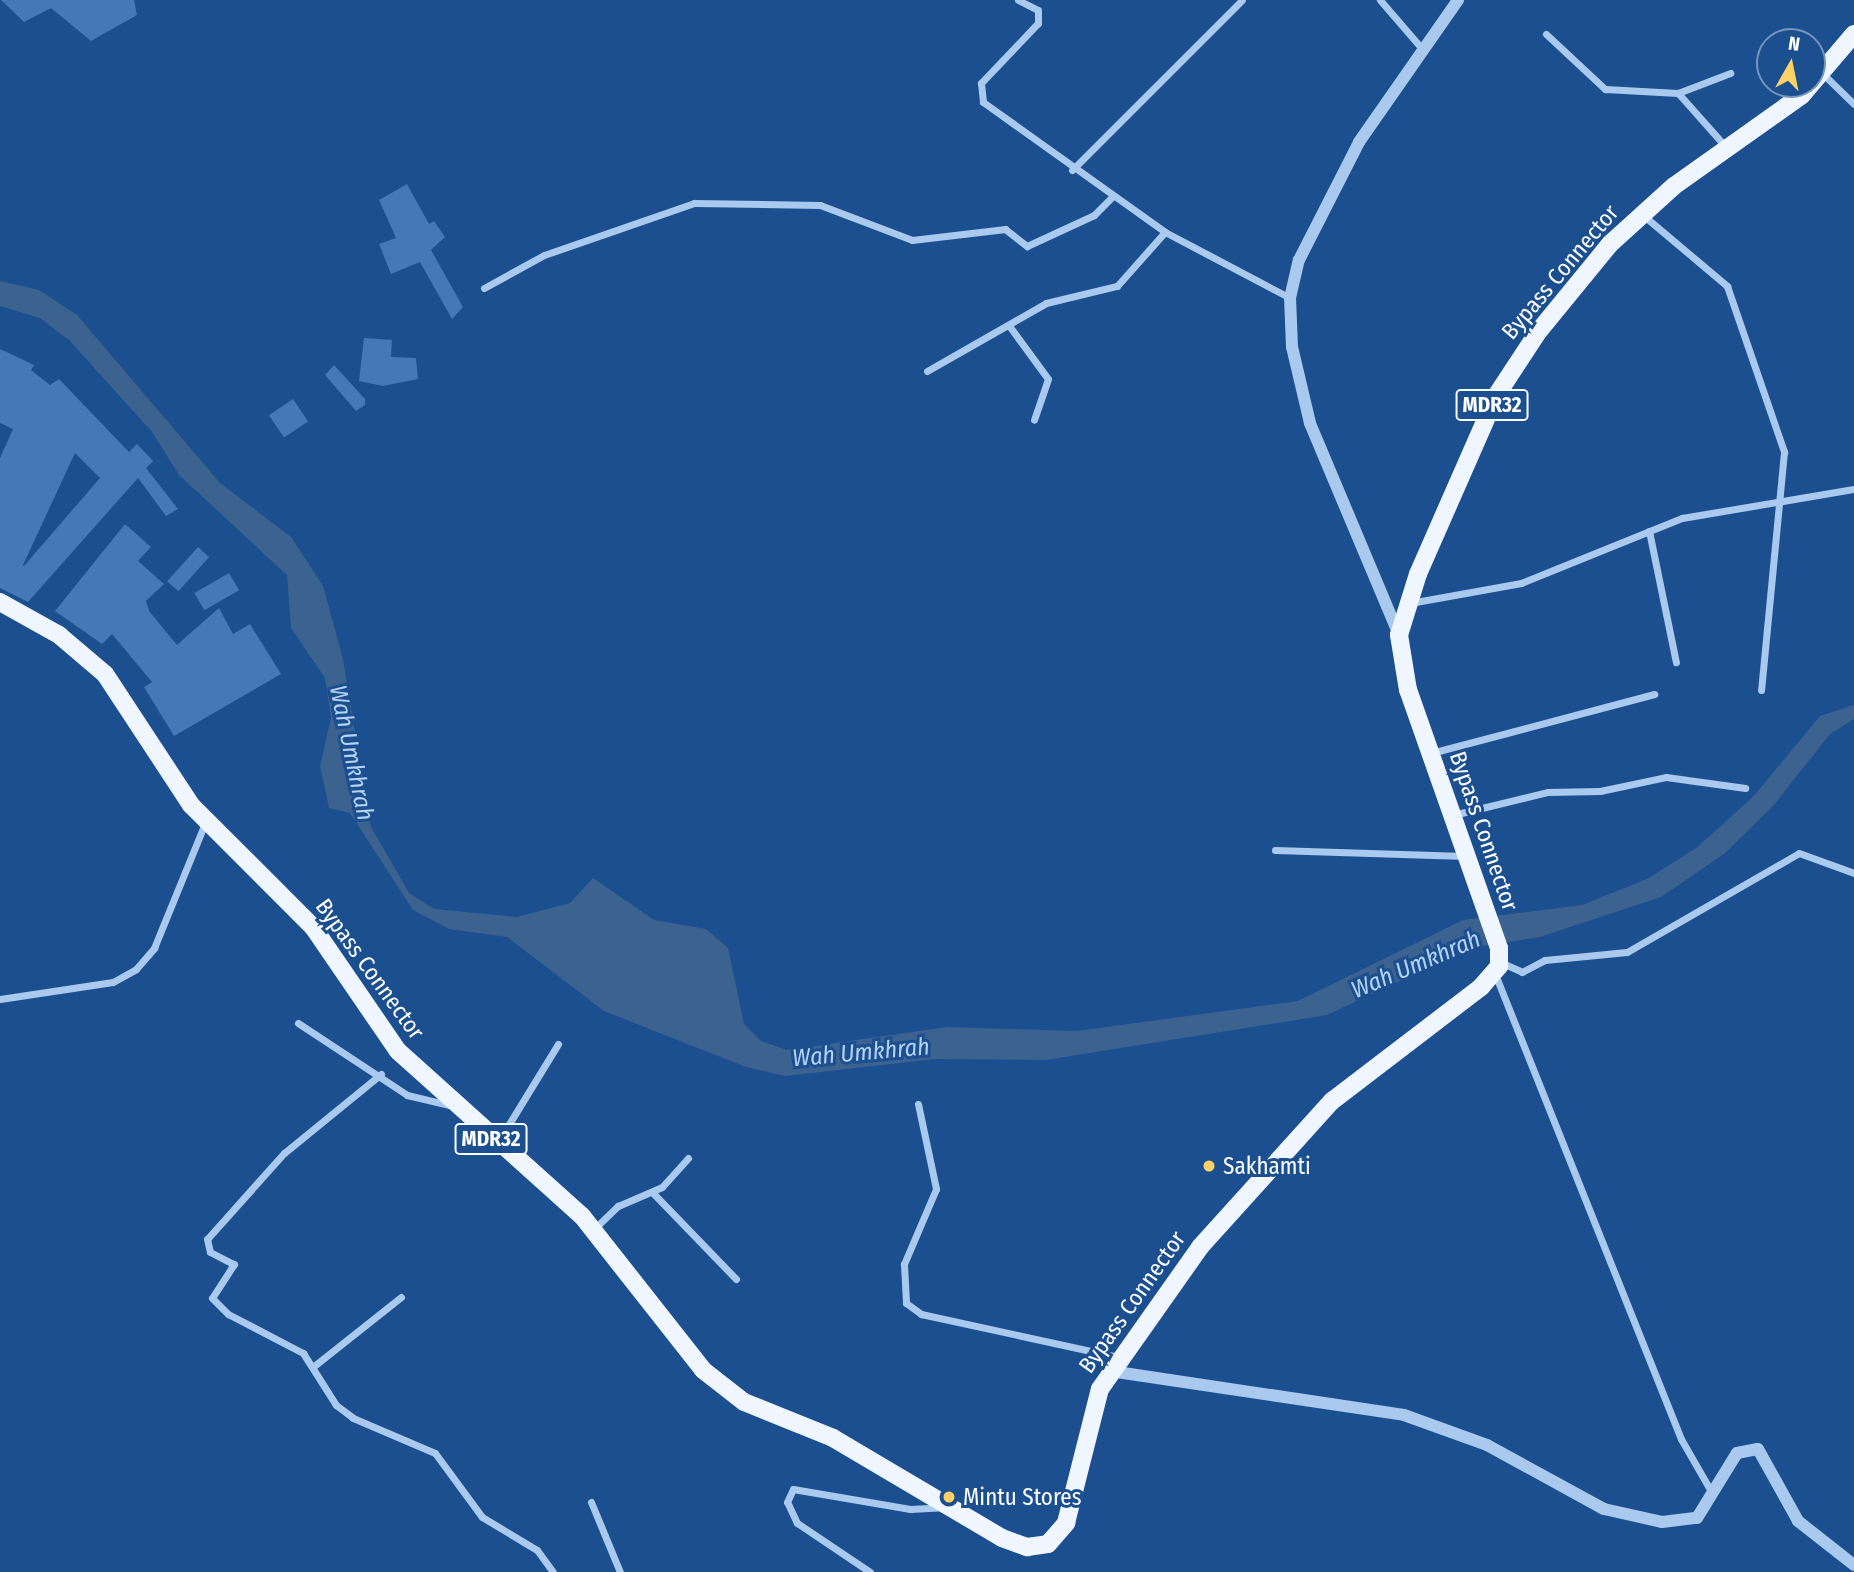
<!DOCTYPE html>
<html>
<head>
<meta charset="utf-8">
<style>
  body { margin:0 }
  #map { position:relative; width:1854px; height:1572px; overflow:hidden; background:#1b4f8f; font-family:"Fira Sans Condensed",sans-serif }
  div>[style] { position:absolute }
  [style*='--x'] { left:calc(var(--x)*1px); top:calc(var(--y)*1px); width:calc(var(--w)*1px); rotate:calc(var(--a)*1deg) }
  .water>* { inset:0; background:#3c6290 }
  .building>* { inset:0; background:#4478b7; transform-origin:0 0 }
  .minor>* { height:7px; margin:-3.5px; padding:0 3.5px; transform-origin:3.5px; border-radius:3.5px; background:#a9c9ee }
  .tertiary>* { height:12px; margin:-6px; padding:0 6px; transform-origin:6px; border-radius:6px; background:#a9c9ee }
  .primary>* { height:18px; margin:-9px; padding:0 9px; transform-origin:9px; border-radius:9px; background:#f0f6ff }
  .dots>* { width:19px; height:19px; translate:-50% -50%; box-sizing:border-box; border:4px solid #1b4f8f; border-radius:50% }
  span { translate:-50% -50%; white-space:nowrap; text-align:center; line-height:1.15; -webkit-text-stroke:6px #1b4f8f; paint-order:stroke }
  .shield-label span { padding:2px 5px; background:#1b4f8f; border:2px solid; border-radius:5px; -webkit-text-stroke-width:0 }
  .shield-label { font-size:21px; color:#fff; font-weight:700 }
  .street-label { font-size:23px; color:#fff }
  .poi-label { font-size:23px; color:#fff }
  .left { translate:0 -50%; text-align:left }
  .water-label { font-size:24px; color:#b5d3f5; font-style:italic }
  .north { position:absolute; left:1756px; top:28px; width:70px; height:70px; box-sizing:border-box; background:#1b4f8f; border:2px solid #7695bc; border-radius:50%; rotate:9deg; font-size:19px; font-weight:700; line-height:28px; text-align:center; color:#fff }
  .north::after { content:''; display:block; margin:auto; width:24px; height:32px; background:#ffd166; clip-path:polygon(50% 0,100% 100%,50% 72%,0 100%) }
</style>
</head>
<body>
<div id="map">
  <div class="water">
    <div style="clip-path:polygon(0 281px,39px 290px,77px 315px,220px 483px,291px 537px,323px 586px,343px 659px,370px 825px,409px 893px,434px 909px,517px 917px,570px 903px,593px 878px,654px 920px,706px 929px,728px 948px,744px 1024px,761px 1041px,787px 1050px,947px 1027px,1077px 1031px,1298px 1001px,1463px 920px,1582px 905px,1647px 879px,1696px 848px,1753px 797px,1820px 716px,1854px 705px,1854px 719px,1830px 734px,1772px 807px,1724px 854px,1661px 897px,1540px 937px,1471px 948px,1327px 1015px,1046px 1060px,935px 1059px,785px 1076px,746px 1067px,604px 1011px,507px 937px,449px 929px,413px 910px,350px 813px,329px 808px,320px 766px,331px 718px,325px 678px,291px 628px,287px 575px,179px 475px,152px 432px,70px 341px,40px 318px,0 306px)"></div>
  </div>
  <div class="building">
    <div style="clip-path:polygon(1px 0,134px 0,137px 15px,91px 41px,51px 8px,24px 22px)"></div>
    <div style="clip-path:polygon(407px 184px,429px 224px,434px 221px,445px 237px,431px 250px,463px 307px,452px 319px,420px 262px,391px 274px,379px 244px,396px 238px,379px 200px)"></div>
    <div style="clip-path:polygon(364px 338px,392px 340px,391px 357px,416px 358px,418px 379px,383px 386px,359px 381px)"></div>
    <div style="clip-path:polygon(evenodd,0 349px,34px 365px,31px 370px,50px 385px,59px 379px,129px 452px,137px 444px,153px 461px,146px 468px,178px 509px,166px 516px,138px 478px,28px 602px,0 588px,0 458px,13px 429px,0 423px,0 349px,75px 453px,100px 478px,24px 566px,23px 565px,75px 453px)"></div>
    <div style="clip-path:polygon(334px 365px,365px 399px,365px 405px,356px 411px,325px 375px)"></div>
    <div style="left:293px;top:399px;width:27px;height:29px;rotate:56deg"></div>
    <div style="clip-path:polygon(125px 524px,151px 547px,138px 561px,164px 584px,146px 601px,149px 611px,177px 645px,219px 608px,233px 634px,250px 624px,281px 674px,174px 736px,144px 687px,152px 682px,112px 634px,102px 644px,55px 611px)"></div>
    <div style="left:198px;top:547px;width:15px;height:46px;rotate:42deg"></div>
    <div style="left:229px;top:573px;width:20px;height:40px;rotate:60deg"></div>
  </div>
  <div class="minor">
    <div style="--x:1018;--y:0;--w:22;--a:27"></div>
    <div style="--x:1038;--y:10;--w:13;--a:90"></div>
    <div style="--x:1038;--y:23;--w:83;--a:133.5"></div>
    <div style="--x:981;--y:83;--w:19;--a:84"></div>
    <div style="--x:983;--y:102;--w:224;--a:35.5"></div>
    <div style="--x:1165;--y:232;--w:141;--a:27.8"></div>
    <div style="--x:1380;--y:0;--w:67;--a:49.2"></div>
    <div style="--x:1546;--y:34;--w:81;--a:43"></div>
    <div style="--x:1605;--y:89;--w:73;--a:3.1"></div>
    <div style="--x:1678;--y:93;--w:56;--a:-21"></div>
    <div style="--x:1823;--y:74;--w:43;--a:44.1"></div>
    <div style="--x:1678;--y:93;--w:72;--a:48.4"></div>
    <div style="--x:1072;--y:170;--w:240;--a:-45"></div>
    <div style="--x:1644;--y:216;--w:109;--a:40.1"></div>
    <div style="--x:1727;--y:286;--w:176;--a:71"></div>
    <div style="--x:1784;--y:452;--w:239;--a:95.5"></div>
    <div style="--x:484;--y:288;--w:68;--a:-28.8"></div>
    <div style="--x:544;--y:255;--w:159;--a:-19.1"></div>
    <div style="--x:694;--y:203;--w:126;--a:0.9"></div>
    <div style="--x:820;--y:205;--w:98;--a:20.8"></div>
    <div style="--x:912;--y:240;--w:94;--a:-6.7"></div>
    <div style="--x:1005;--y:229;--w:28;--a:38"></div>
    <div style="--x:1027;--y:246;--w:74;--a:-24.8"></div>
    <div style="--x:1094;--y:215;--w:25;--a:-45"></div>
    <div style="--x:1010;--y:327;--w:64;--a:53.8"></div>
    <div style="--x:1048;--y:379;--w:43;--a:108.9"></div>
    <div style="--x:927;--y:371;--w:137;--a:-29.7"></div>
    <div style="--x:1046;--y:303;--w:73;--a:-13.5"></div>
    <div style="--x:1117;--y:286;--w:72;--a:-48.4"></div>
    <div style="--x:1649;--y:531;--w:134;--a:78.4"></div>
    <div style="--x:1410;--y:603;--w:113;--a:-10.2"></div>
    <div style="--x:1521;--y:583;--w:174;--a:-22"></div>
    <div style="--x:1682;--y:518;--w:174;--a:-9.6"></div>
    <div style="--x:1431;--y:753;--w:231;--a:-14.8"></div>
    <div style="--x:1453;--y:815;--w:98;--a:-13.6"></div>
    <div style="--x:1548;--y:792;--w:52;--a:-1.1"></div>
    <div style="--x:1600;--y:791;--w:67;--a:-12"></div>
    <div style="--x:1666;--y:777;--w:80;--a:7.9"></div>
    <div style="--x:1275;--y:850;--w:190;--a:1.8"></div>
    <div style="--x:1500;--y:962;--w:24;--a:24"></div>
    <div style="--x:1522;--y:972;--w:26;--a:-28"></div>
    <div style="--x:1545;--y:960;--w:82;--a:-5.6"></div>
    <div style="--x:1627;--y:952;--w:198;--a:-29.9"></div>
    <div style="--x:1799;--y:853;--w:59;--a:20"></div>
    <div style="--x:1495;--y:974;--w:501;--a:68.2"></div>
    <div style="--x:1681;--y:1439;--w:62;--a:60.1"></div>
    <div style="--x:0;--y:999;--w:114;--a:-8.6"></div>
    <div style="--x:113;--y:982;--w:26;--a:-29"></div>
    <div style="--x:136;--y:969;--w:28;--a:-49"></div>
    <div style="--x:154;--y:948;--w:135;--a:-67.8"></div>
    <div style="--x:298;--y:1023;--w:131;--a:33.4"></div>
    <div style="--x:407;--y:1095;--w:47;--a:13.4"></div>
    <div style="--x:381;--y:1074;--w:125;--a:140.8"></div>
    <div style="--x:284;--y:1153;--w:115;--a:131.8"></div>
    <div style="--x:207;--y:1239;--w:13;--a:77"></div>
    <div style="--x:210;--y:1252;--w:27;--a:27"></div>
    <div style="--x:234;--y:1264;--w:40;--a:122.9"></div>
    <div style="--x:212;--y:1298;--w:23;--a:45"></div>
    <div style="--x:228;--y:1314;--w:85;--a:27.5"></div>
    <div style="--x:303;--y:1353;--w:62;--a:57.6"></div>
    <div style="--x:336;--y:1405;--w:21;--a:37"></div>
    <div style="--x:353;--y:1418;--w:89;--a:23.1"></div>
    <div style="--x:435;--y:1453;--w:79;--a:53.7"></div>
    <div style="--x:482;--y:1517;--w:64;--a:31"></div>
    <div style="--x:537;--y:1550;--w:27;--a:54"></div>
    <div style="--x:918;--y:1104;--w:87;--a:78"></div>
    <div style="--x:936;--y:1189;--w:82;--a:113.1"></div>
    <div style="--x:904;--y:1264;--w:39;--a:87"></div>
    <div style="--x:906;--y:1303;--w:19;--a:36"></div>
    <div style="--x:921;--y:1314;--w:203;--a:12.3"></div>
    <div style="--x:498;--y:1142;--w:115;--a:-58.5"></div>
    <div style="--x:652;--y:1192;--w:121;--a:46"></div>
    <div style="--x:595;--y:1228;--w:32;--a:-44"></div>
    <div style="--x:618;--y:1206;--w:48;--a:-23.4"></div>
    <div style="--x:662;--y:1187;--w:39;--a:-48"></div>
    <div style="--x:314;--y:1366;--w:111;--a:-38.4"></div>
    <div style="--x:591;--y:1502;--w:76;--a:67.5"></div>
    <div style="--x:870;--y:1572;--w:88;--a:-146.1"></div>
    <div style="--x:797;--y:1523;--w:23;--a:-115"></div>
    <div style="--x:787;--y:1502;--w:14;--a:-65"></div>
    <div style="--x:793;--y:1489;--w:119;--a:9.7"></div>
    <div style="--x:910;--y:1509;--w:33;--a:-3"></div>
  </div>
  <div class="tertiary">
    <div style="--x:1399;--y:635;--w:230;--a:-112.8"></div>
    <div style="--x:1310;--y:423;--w:78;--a:-103.3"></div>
    <div style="--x:1292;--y:347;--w:49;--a:-92.3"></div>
    <div style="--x:1290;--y:298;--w:39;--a:-77"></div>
    <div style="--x:1299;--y:260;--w:132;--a:-63"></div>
    <div style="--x:1359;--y:142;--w:173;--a:-55.1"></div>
    <div style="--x:1110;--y:1371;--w:297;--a:8.5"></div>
    <div style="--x:1404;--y:1415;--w:88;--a:19.9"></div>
    <div style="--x:1487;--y:1445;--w:133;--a:28.7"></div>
    <div style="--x:1604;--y:1509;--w:59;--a:12.6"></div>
    <div style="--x:1662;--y:1522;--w:35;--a:-7"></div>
    <div style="--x:1697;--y:1518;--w:76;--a:-58.4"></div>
    <div style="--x:1737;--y:1453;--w:21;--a:-11"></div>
    <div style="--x:1758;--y:1449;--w:82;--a:60.9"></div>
    <div style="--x:1798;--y:1521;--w:71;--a:38.2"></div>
  </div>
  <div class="primary">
    <div style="--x:0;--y:602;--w:68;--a:29.2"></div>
    <div style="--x:59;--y:635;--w:60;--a:40.3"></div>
    <div style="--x:105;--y:674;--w:157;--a:56.7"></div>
    <div style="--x:191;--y:805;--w:173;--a:45"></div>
    <div style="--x:313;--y:927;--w:150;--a:55.6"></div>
    <div style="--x:398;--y:1051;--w:247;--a:41.9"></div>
    <div style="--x:582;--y:1216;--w:196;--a:51.8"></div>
    <div style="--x:703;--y:1370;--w:52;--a:38"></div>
    <div style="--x:744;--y:1402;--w:96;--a:22"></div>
    <div style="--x:833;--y:1438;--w:196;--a:30.6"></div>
    <div style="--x:1002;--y:1538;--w:27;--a:20"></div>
    <div style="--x:1027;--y:1547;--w:21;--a:-8"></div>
    <div style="--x:1048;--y:1544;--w:28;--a:-49"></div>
    <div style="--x:1066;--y:1523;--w:138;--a:-75.8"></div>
    <div style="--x:1100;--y:1389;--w:174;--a:-54.8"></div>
    <div style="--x:1200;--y:1247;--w:197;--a:-47.9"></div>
    <div style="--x:1332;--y:1101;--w:188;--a:-37.4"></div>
    <div style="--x:1481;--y:987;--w:28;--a:-49"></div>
    <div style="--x:1499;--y:966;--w:18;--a:-90"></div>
    <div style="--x:1499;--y:948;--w:274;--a:-109.4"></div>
    <div style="--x:1408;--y:690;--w:56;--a:-99.3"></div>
    <div style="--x:1399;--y:635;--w:64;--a:-72.7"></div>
    <div style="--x:1418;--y:574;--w:194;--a:-66.3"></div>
    <div style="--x:1496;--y:396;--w:77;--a:-56.7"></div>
    <div style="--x:1538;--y:332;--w:114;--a:-50.7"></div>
    <div style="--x:1610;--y:244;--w:86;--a:-42.2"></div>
    <div style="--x:1674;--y:186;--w:157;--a:-35.4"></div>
    <div style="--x:1802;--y:95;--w:80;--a:-49.6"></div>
  </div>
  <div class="dots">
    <div style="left:1209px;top:1166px;background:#ffd166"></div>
    <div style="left:949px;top:1497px;background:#ffd166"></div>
  </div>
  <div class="shield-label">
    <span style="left:1492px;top:405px">MDR32</span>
    <span style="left:491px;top:1139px">MDR32</span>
  </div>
  <div class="street-label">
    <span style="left:1560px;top:272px;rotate:-50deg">Bypass Connector</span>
    <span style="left:1484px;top:831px;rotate:71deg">Bypass Connector</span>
    <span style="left:370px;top:969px;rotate:54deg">Bypass Connector</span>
    <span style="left:1132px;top:1302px;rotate:-55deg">Bypass Connector</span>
  </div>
  <div class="poi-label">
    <span class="left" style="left:1223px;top:1166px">Sakhamti</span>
    <span class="left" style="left:963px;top:1497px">Mintu Stores</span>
  </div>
  <div class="water-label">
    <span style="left:351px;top:753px;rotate:78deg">Wah Umkhrah</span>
    <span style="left:1416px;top:965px;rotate:-23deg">Wah Umkhrah</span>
    <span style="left:861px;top:1053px;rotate:-5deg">Wah Umkhrah</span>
  </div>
  <div class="north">N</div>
</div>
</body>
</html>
